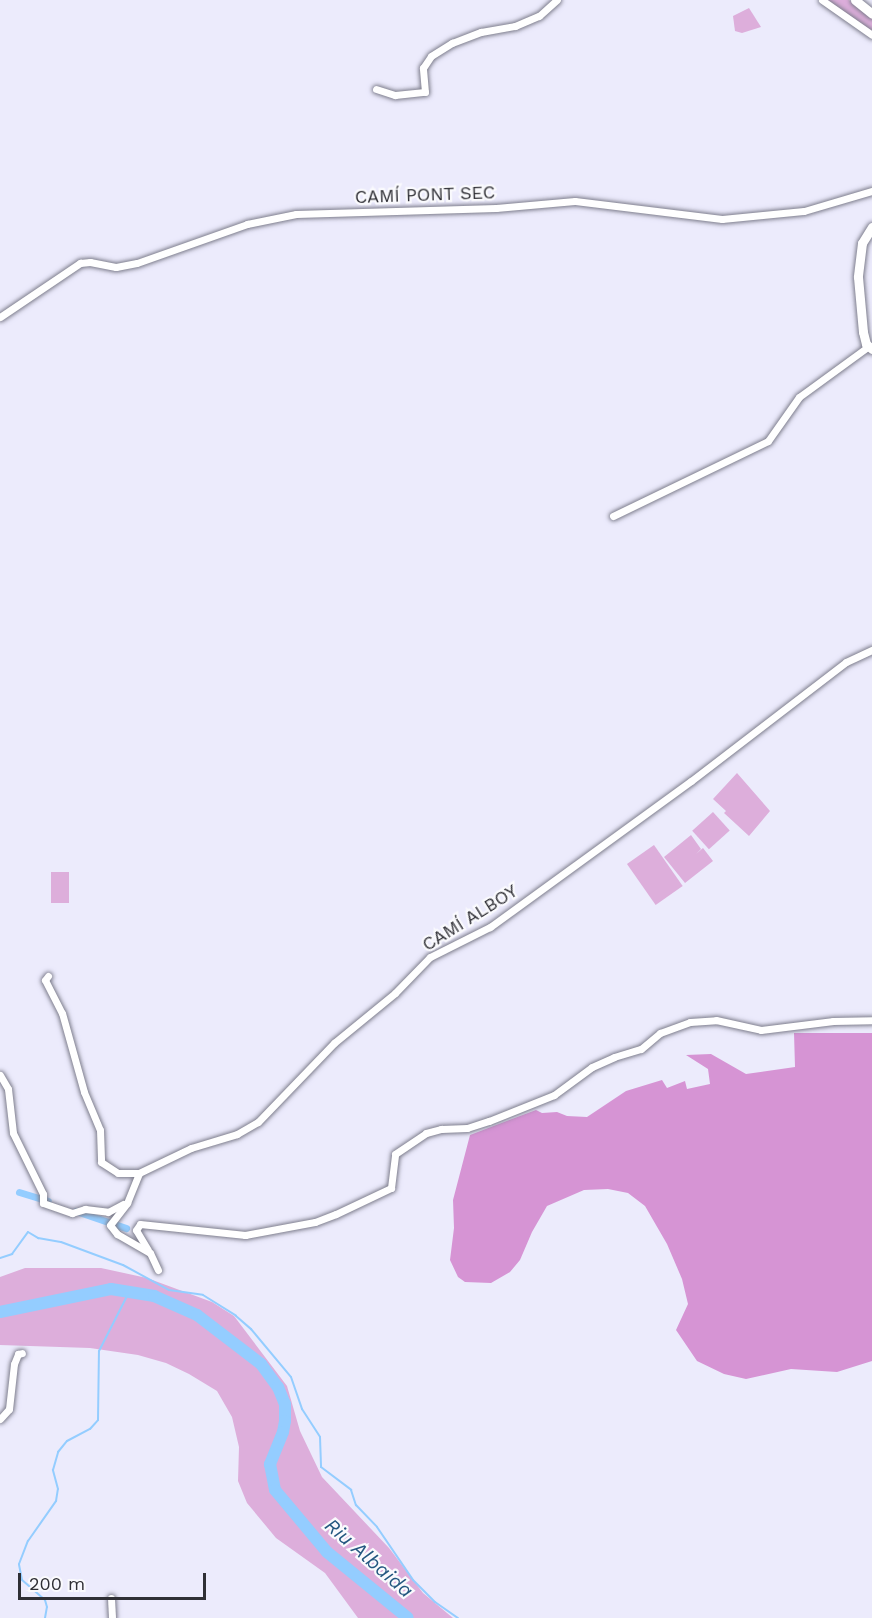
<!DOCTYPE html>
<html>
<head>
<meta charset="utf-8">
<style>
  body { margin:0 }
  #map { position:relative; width:872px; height:1618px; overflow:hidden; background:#ecebfc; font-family:"Work Sans",sans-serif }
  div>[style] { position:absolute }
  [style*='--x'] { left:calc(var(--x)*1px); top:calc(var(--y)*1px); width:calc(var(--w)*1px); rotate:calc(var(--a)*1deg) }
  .green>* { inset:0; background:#ddaedb; transform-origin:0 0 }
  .forest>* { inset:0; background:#d694d4 }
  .stream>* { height:2px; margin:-1px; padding:0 1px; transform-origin:1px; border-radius:1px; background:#94cdff }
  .canal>* { height:7px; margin:-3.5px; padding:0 3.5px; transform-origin:3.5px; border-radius:3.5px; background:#94cdff }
  .river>* { height:12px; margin:-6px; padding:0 6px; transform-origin:6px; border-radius:6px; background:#94cdff }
  .roads { filter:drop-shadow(0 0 2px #7e7e8d) drop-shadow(0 0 2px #7e7e8d) }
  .minor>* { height:7px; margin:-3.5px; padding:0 3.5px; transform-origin:3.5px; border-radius:3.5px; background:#fff }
  .secondary>* { height:9px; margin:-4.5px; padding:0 4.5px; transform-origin:4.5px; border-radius:4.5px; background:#fff }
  span { translate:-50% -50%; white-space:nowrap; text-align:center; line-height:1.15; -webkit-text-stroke:4.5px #fafafd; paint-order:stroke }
  .street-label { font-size:18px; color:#2f2f35 }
  .water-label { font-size:20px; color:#245780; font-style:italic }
  .scale { position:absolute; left:18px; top:1573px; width:188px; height:27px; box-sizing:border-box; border:3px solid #2f2f35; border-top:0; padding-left:8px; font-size:18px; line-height:21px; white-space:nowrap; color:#2f2f35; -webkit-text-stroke:4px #fafafd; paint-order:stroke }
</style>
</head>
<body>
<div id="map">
  <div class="green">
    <div style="clip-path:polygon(827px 0,849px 0,872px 18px,872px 31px)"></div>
    <div style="clip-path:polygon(749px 8px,761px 27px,742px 33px,735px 31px,733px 16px)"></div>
    <div style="clip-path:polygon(737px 773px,770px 811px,749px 836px,724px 813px,726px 811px,713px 799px)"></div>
    <div style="left:713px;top:812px;width:25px;height:28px;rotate:48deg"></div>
    <div style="clip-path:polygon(691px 835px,701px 849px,696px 854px,703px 848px,713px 861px,685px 883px,664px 857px)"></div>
    <div style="left:654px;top:845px;width:50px;height:33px;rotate:55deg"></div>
    <div style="left:51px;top:872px;width:18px;height:31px"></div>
    <div style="clip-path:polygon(25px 1268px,101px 1268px,147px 1278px,212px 1302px,234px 1316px,287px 1386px,300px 1431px,322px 1477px,389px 1548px,423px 1593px,453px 1618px,358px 1618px,325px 1573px,276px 1538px,247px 1503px,238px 1481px,239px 1447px,232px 1417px,217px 1391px,189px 1374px,166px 1363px,138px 1355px,90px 1348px,0 1345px,0 1277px)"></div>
  </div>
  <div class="forest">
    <div style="clip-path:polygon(794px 1033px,872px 1033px,872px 1361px,837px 1372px,791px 1369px,746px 1379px,724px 1374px,697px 1361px,676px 1330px,688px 1304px,682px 1279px,667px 1244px,645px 1206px,628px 1193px,608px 1189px,584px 1190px,547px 1206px,532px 1232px,520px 1260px,510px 1272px,491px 1283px,465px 1282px,458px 1277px,450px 1260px,454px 1228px,453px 1200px,470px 1135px,536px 1110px,542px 1113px,557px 1112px,567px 1116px,587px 1117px,626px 1091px,662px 1080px,667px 1088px,685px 1081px,687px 1089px,710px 1084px,708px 1069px,686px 1055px,711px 1054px,746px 1074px,795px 1067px)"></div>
  </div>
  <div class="stream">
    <div style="--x:0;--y:1258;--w:13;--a:-18"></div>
    <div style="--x:12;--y:1254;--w:27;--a:-54"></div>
    <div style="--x:28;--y:1232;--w:12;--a:31"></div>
    <div style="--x:38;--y:1238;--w:23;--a:10"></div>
    <div style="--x:61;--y:1242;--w:66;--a:20.4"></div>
    <div style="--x:123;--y:1265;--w:52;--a:28.5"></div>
    <div style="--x:169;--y:1290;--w:34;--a:8"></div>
    <div style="--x:203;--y:1295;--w:39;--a:32"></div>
    <div style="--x:236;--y:1316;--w:20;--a:41"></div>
    <div style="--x:251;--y:1329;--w:62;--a:50.2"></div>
    <div style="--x:291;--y:1377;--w:34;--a:71"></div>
    <div style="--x:302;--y:1409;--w:33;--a:57"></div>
    <div style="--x:320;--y:1437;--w:30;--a:88"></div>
    <div style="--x:321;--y:1467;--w:38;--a:37"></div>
    <div style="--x:351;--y:1490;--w:16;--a:72"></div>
    <div style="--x:356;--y:1505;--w:30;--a:46"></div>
    <div style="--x:377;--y:1527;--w:64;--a:55.8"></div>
    <div style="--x:413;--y:1580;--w:31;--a:45"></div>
    <div style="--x:435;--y:1602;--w:28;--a:35"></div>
    <div style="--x:45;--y:1618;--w:11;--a:-80"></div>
    <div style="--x:47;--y:1607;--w:7;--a:-106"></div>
    <div style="--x:45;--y:1600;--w:30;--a:-139"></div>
    <div style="--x:22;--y:1580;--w:16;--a:-101"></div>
    <div style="--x:19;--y:1564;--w:25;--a:-69"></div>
    <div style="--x:28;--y:1541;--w:49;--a:-55"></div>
    <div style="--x:56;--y:1501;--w:12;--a:-81"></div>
    <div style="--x:58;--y:1489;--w:20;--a:-105"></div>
    <div style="--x:53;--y:1470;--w:19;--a:-74"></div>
    <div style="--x:58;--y:1452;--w:14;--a:-51"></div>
    <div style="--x:67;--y:1441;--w:26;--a:-28"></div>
    <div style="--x:90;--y:1429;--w:12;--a:-48"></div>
    <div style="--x:98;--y:1420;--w:69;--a:-89.2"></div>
    <div style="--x:99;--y:1351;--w:66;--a:-63"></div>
  </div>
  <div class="canal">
    <div style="--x:19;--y:1192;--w:30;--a:17"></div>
    <div style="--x:76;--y:1211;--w:53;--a:18.8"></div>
  </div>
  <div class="river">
    <div style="--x:0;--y:1312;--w:113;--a:-11.7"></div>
    <div style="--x:111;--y:1289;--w:44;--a:9.2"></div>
    <div style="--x:154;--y:1296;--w:47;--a:23.8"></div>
    <div style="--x:197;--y:1315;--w:81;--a:37.4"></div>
    <div style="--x:261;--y:1364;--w:29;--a:54"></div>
    <div style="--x:278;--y:1387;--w:18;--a:68"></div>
    <div style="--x:285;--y:1404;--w:17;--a:90"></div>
    <div style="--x:285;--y:1421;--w:11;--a:100"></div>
    <div style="--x:283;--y:1432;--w:35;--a:112"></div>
    <div style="--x:270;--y:1464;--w:26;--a:79"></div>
    <div style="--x:275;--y:1490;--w:81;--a:50"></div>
    <div style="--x:327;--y:1552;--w:104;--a:39.2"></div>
  </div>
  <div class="roads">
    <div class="minor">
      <div style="--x:822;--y:0;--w:61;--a:35"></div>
      <div style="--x:376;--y:89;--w:20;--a:18"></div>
      <div style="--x:395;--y:95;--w:30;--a:-6"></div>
      <div style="--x:425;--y:92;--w:24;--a:-95"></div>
      <div style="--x:423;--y:68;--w:14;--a:-56"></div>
      <div style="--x:431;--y:56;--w:25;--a:-32"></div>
      <div style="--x:452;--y:43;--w:31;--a:-21"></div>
      <div style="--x:481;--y:32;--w:35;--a:-10"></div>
      <div style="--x:515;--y:26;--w:26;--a:-23"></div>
      <div style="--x:539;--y:16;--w:24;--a:-42"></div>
      <div style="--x:0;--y:317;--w:97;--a:-34"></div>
      <div style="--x:80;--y:263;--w:10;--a:-6"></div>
      <div style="--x:90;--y:262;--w:26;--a:11"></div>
      <div style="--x:116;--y:267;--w:21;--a:-11"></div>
      <div style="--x:137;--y:263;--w:117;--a:-19.5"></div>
      <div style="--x:247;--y:224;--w:50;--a:-11.5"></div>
      <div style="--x:296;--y:214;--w:200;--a:-1.7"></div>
      <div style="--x:496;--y:208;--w:79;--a:-5.1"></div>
      <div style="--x:575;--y:201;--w:148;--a:7"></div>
      <div style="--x:722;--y:219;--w:82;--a:-5.6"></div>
      <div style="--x:804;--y:211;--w:71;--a:-16.4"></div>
      <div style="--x:613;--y:516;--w:172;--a:-25.8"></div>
      <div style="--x:768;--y:441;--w:54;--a:-54.8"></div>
      <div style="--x:799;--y:397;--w:87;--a:-36.1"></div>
      <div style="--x:48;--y:976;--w:5;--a:127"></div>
      <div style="--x:45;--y:980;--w:37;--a:63"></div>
      <div style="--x:62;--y:1013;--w:82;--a:74.4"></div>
      <div style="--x:84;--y:1092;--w:41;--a:67.2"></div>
      <div style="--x:100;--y:1130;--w:32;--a:88"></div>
      <div style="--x:101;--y:1162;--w:20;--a:33"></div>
      <div style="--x:118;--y:1173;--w:21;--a:0"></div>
      <div style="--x:0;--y:1075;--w:16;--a:60"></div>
      <div style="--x:8;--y:1089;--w:44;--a:83.5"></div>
      <div style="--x:13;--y:1133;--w:68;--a:63.8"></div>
      <div style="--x:43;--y:1194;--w:9;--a:90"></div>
      <div style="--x:43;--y:1203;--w:31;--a:19"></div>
      <div style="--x:72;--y:1213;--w:14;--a:-17"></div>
      <div style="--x:85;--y:1209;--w:23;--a:7"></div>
      <div style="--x:108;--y:1212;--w:17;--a:-28"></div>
      <div style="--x:148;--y:1250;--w:23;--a:-121"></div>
      <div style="--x:136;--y:1230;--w:7;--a:-56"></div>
      <div style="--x:140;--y:1224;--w:106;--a:6"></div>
      <div style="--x:245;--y:1235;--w:71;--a:-10.5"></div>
      <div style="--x:315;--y:1222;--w:22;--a:-21"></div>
      <div style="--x:336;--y:1214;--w:61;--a:-25.3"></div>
      <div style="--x:391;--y:1188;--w:34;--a:-83"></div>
      <div style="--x:395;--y:1154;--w:37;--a:-34"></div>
      <div style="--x:426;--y:1133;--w:16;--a:-15"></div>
      <div style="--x:441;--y:1129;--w:26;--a:-2"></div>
      <div style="--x:467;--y:1128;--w:23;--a:-18"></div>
      <div style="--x:489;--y:1121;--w:70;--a:-21.8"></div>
      <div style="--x:554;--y:1095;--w:47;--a:-36.4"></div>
      <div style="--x:592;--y:1067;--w:24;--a:-24"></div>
      <div style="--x:614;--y:1057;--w:28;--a:-17"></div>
      <div style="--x:641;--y:1049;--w:25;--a:-40"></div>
      <div style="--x:660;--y:1033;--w:32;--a:-20"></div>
      <div style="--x:690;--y:1022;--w:26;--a:-4"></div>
      <div style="--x:716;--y:1020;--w:46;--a:12.5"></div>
      <div style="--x:761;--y:1030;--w:73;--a:-7.1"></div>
      <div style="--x:833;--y:1021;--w:39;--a:-1"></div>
      <div style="--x:158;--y:1270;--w:19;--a:-115"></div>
      <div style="--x:150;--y:1253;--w:38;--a:-150"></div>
      <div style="--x:117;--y:1234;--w:11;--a:-128"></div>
      <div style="--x:110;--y:1225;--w:28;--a:-52"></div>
      <div style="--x:127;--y:1203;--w:32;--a:-68"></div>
      <div style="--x:139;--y:1173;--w:58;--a:-25.7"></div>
      <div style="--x:191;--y:1148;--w:48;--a:-16.9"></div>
      <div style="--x:237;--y:1134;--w:24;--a:-30"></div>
      <div style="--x:258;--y:1122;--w:110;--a:-46.1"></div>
      <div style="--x:334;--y:1043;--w:79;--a:-39.3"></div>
      <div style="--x:395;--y:993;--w:50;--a:-45.8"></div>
      <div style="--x:430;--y:957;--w:67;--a:-26.6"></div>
      <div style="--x:490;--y:927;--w:248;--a:-36"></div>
      <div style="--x:691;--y:781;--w:195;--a:-37.5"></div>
      <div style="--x:846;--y:662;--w:29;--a:-25"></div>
      <div style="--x:0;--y:1419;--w:13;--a:-48"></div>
      <div style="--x:9;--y:1409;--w:45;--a:-83.7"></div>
      <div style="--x:14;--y:1364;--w:11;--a:-68"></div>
      <div style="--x:18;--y:1354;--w:4;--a:-14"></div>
      <div style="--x:111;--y:1598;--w:20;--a:87"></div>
    </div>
    <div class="secondary">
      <div style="--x:855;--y:0;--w:22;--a:39"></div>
      <div style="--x:872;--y:227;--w:19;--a:122"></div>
      <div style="--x:862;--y:243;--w:34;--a:97"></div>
      <div style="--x:858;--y:277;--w:55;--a:84.8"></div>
      <div style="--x:863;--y:332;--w:12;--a:76"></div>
      <div style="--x:866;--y:344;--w:8;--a:40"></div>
    </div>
  </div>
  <div class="street-label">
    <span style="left:425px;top:195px;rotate:-2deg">CAMÍ PONT SEC</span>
    <span style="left:470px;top:918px;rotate:-32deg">CAMÍ ALBOY</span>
  </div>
  <div class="water-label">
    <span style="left:369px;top:1558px;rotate:41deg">Riu Albaida</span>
  </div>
  <div class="scale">200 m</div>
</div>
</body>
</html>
